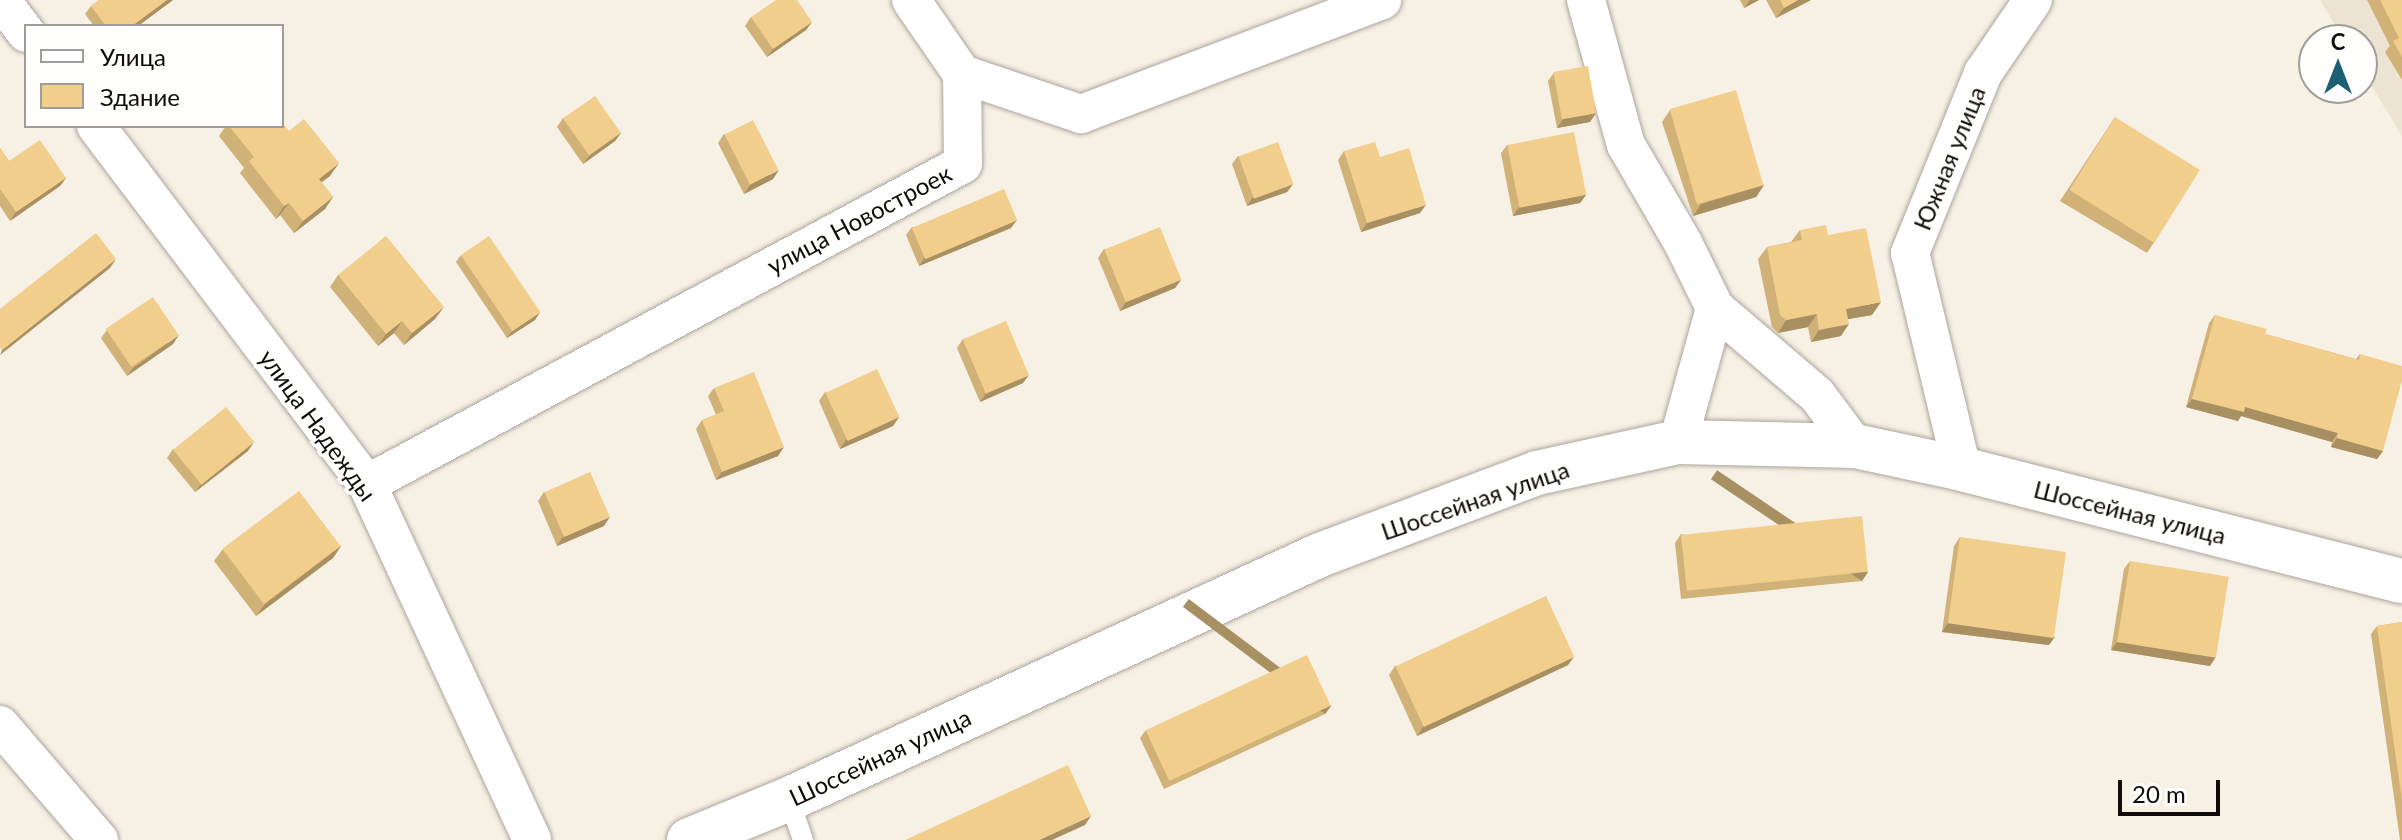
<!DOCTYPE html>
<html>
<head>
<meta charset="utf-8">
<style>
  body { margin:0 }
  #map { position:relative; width:2402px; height:840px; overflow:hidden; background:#f6f0e5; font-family:Lato,sans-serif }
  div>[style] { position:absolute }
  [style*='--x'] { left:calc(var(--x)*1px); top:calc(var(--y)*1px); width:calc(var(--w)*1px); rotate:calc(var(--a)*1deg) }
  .built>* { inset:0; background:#ece3d2 }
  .roads { filter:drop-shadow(0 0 2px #aba59c) drop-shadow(0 0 2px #aba59c) }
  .service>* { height:20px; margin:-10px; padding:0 10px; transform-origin:10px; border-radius:10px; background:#fff }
  .minor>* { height:38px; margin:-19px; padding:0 19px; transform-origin:19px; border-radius:19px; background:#fff }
  .secondary>* { height:44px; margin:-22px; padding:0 22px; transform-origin:22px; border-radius:22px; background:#fff }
  .wall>* { inset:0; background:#d0b178 }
  .shaded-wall>* { inset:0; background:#a99062; transform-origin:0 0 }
  .building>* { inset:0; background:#f2ce8c; transform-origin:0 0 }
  span { translate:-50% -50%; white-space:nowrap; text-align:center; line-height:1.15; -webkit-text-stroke:7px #fffefc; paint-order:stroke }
  .street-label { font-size:24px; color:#0d0c08 }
  .legend { position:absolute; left:24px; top:24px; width:260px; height:104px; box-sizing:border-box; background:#fffefc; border:2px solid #9e9d9a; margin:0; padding:10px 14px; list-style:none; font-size:24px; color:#0d0c08 }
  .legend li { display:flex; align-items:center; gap:16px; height:40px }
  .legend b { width:40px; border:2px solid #9e9d9a }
  .north { position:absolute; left:2298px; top:24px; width:80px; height:80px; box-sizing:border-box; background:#fffefc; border:2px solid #9e9d9a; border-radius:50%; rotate:0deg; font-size:22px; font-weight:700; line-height:32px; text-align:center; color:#0d0c08 }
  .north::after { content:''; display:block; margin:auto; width:28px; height:36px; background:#1d6073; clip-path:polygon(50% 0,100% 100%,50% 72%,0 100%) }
  .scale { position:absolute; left:2118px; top:780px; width:102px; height:36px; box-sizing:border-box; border:4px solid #0d0c08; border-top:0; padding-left:10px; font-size:24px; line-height:28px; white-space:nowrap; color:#0d0c08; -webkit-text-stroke:6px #fffefc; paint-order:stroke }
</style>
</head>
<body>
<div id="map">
  <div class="built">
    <div style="clip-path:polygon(2320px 0,2402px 0,2402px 136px,2362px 70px,2362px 40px,2344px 40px)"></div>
  </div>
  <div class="roads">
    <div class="service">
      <div style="--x:789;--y:799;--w:43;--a:71.1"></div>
    </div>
    <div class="minor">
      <div style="--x:1;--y:0;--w:41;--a:52.9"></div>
      <div style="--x:911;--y:0;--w:90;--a:55.4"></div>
      <div style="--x:1586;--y:0;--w:150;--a:74.6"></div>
      <div style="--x:1626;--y:145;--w:113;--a:59.8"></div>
      <div style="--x:1683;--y:243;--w:72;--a:63.8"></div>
      <div style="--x:1715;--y:308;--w:139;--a:105.4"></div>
      <div style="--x:96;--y:126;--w:449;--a:52.9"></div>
      <div style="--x:367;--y:484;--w:392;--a:65.1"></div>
      <div style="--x:1715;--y:308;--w:134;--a:40.5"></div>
      <div style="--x:1817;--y:395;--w:64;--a:53.3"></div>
      <div style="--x:1962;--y:469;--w:222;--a:-103.5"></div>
      <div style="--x:1910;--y:253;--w:194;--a:-67.9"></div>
      <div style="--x:1983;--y:73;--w:88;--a:-55.6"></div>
      <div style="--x:367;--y:484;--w:676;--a:-28.23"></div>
      <div style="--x:963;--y:164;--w:90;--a:-90.6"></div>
      <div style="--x:962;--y:74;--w:126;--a:18.6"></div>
      <div style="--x:1081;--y:114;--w:322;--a:-20.7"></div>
      <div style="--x:0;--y:725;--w:152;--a:49.3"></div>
    </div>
    <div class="secondary">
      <div style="--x:689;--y:840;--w:108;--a:-22.3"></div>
      <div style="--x:789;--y:799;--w:584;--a:-24.68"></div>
      <div style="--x:1320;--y:555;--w:232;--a:-20.7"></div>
      <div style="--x:1537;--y:473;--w:144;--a:-12.4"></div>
      <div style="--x:1678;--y:442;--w:177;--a:1.3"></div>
      <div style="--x:1855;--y:446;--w:109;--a:12.1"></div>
      <div style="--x:1962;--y:469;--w:454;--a:14.3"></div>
    </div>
  </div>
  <div class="wall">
    <div style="clip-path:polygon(99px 0,173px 0,138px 26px,94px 26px,85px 14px,91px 6px)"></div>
    <div style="clip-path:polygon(1740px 0,1759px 0,1744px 8px)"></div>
    <div style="clip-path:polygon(1766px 0,1811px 0,1776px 18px)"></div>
    <div style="clip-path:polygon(2367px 0,2402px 0,2402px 80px,2385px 52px,2390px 46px)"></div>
    <div style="clip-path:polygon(751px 17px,812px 22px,806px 30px,767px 57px,745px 26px)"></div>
    <div style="clip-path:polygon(1554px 73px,1596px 113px,1590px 122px,1557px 128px,1548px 81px)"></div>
    <div style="clip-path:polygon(1670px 110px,1764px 185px,1756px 197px,1693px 216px,1662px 122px)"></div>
    <div style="clip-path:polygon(2115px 117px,2155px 241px,2147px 253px,2060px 201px)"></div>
    <div style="clip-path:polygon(563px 118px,621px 133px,615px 141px,583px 164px,557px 127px)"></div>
    <div style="clip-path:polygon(226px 126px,282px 126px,289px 131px,330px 176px,321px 182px,333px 197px,325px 209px,294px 233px,280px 215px,276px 219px,240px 173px,244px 168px,219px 136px)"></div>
    <div style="clip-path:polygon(724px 134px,773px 179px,744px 194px,718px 143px)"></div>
    <div style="clip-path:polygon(1507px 145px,1586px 195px,1580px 203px,1513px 216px,1501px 153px)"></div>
    <div style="clip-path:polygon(0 148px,9px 161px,66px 178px,60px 186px,10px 221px,0 206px)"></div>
    <div style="clip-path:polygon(1344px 151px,1380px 157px,1420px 213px,1361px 232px,1338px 160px)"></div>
    <div style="clip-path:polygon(1238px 156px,1293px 184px,1287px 192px,1247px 206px,1232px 164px)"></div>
    <div style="clip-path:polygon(912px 227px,1011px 228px,919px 266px,906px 235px)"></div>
    <div style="clip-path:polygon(1800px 230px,1872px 315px,1848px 319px,1841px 336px,1811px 342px,1808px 327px,1778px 333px,1772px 327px,1758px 259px,1767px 247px,1791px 242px)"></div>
    <div style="clip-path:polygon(1104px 249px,1181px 280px,1175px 288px,1120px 311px,1098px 258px)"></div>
    <div style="clip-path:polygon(461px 255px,540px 312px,535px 320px,507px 338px,456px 262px)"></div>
    <div style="clip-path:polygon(338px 275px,435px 319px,404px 345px,394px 333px,378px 346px,330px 287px)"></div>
    <div style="clip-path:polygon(2215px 315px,2265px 334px,2356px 359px,2360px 354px,2383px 451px,2377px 459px,2331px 447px,2332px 442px,2241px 416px,2238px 421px,2186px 407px,2209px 323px)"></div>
    <div style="clip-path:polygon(107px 330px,173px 344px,127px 376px,101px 338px)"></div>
    <div style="clip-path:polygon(963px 339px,1023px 383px,980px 402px,957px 348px)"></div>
    <div style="clip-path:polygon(714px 388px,778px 456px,716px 480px,696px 429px,702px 420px,716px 415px,708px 396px)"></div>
    <div style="clip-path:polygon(825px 392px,899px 417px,893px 426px,840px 449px,819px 401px)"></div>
    <div style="clip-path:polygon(173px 449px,248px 451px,195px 492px,167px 458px)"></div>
    <div style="clip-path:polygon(544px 492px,604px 526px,557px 546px,538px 501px)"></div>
    <div style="clip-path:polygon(1681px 534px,1868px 572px,1862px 581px,1681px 599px,1675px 543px)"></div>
    <div style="clip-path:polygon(1960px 537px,2049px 645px,1942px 632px,1954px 546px)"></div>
    <div style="clip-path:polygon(341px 546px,333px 558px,256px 616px,214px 561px,223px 549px)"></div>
    <div style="clip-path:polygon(2130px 561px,2210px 666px,2111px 650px,2124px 569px)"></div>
    <div style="clip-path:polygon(2402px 622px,2402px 840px,2400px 840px,2371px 634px,2377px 626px)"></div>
    <div style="clip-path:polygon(1568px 665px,1417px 736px,1389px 675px,1395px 666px)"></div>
    <div style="clip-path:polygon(1331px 706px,1325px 714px,1164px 789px,1140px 738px,1146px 730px)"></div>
  </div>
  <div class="shaded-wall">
    <div style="clip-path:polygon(167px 0,173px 0,138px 26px,132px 26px)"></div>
    <div style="clip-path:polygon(1750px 0,1759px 0,1744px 8px)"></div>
    <div style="clip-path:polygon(1798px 0,1811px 0,1776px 18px,1784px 8px)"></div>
    <div style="clip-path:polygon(812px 22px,806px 30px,767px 57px,773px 49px)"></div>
    <div style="clip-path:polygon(1596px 113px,1590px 122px,1557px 128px,1563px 119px)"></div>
    <div style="clip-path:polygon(621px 133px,615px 141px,583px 164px,589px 156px)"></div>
    <div style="clip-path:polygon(339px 163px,330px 176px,310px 191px,319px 179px)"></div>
    <div style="clip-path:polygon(779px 170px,773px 179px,744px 194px,750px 185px)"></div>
    <div style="clip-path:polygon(66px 178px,60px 186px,10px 221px,16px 212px)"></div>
    <div style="clip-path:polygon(1293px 184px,1287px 192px,1247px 206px,1253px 197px)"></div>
    <div style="clip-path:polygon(1764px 185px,1756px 197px,1693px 216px,1701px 204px)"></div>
    <div style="clip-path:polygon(1586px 195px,1580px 203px,1513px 216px,1519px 207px)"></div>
    <div style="clip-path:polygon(333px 197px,325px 209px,294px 233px,303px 221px)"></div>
    <div style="clip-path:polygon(289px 203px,280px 215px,276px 219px,284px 206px)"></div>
    <div style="clip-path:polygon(1426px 205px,1420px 213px,1361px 232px,1367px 223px)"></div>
    <div style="clip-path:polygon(1017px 220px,1011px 228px,919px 266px,925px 257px)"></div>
    <div style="clip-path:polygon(116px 259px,110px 268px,0 355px,2px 350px)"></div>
    <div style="clip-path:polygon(1181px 280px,1175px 288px,1120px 311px,1126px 302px)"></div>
    <div style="clip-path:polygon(1881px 302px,1872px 315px,1838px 321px,1846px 309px)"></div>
    <div style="clip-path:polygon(444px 307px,435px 319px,404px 345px,412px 333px)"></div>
    <div style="clip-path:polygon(540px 312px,535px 320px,507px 338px,512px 331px)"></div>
    <div style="clip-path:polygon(1817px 314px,1808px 327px,1778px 333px,1786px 320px)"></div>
    <div style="clip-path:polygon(402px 321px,394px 333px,378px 346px,386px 334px)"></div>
    <div style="clip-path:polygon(1849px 324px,1841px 336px,1811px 342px,1819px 330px)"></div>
    <div style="clip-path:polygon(179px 335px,173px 344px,127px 376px,133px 368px)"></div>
    <div style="clip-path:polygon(1029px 375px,1023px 383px,980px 402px,986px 393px)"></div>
    <div style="clip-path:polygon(2192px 399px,2245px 407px,2338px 433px,2332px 442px,2241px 416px,2238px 421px,2186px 407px)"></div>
    <div style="clip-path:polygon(899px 417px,893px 426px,840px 449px,846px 440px)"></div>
    <div style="clip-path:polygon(2337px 438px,2383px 451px,2377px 459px,2331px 447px)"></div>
    <div style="clip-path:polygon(254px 442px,248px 451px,195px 492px,201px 484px)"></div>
    <div style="clip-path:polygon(784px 447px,778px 456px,716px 480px,722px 472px)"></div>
    <div style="clip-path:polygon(610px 517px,604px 526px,557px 546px,563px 537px)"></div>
    <div style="clip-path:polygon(341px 546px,333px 558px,256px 616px,265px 604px)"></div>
    <div style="left:1868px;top:572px;width:11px;height:182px;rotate:124deg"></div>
    <div style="clip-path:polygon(1948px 623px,2055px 637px,2049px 645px,1942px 632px)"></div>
    <div style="clip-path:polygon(2117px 642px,2216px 657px,2210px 666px,2111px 650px)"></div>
    <div style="clip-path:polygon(1574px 657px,1568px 665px,1417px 736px,1423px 727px)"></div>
    <div style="left:1331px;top:706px;width:10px;height:178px;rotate:127deg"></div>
    <div style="clip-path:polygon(1091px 816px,1085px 825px,1052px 840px,1039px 840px)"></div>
  </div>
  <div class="building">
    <div style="clip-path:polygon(99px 0,167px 0,132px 26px,106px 26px,91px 6px)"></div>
    <div style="clip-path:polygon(776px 0,797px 0,812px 22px,773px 49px,751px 17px)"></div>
    <div style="clip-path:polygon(1780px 0,1798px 0,1784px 8px)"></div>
    <div style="clip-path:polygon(2380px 0,2402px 0,2402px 57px,2393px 41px,2399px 38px)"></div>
    <div style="left:1588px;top:66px;width:48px;height:35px;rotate:80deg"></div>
    <div style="left:1736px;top:90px;width:99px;height:69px;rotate:74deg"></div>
    <div style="left:595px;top:96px;width:45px;height:39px;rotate:55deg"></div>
    <div style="left:2115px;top:117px;width:100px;height:86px;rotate:32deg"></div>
    <div style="clip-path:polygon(304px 119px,339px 163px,319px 179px,333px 197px,303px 221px,289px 203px,284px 206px,249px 161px,254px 157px,229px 126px,282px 126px,282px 122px,289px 131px)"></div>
    <div style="left:753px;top:120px;width:56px;height:32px;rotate:63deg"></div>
    <div style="left:1574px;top:132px;width:64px;height:68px;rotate:79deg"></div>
    <div style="clip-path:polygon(40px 140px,66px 178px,16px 212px,0 189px,0 148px,9px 161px)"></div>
    <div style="left:1278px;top:142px;width:45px;height:42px;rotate:70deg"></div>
    <div style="clip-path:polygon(1375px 142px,1380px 157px,1409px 148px,1426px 205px,1367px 223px,1344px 151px)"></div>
    <div style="left:1004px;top:189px;width:34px;height:100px;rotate:67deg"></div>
    <div style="clip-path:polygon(1826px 225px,1828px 235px,1866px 228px,1881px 302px,1846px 309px,1849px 324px,1819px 330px,1817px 314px,1786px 320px,1780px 315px,1767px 247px,1802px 240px,1800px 230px)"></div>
    <div style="left:1160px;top:227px;width:57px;height:60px;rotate:68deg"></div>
    <div style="clip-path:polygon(96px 233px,116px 259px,2px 350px,0 347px,0 309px)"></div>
    <div style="clip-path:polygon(386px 236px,444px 307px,412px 333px,402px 321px,386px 334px,338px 275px)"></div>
    <div style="left:489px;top:236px;width:92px;height:34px;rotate:56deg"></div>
    <div style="left:153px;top:297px;width:46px;height:57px;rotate:56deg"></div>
    <div style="clip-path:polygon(2215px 315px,2267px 329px,2265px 334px,2359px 360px,2360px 354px,2402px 366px,2402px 380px,2383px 451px,2337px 438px,2338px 433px,2245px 407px,2244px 412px,2192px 399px)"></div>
    <div style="left:1006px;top:321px;width:59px;height:47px;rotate:67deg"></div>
    <div style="left:877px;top:369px;width:53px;height:57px;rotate:65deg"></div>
    <div style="clip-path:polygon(754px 372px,784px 447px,722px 472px,702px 420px,724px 411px,714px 388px)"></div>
    <div style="left:226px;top:407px;width:45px;height:68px;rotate:51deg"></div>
    <div style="left:590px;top:472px;width:49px;height:50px;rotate:66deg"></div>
    <div style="left:299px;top:491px;width:69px;height:96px;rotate:53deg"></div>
    <div style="left:1862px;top:516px;width:56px;height:182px;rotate:84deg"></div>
    <div style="left:1960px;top:537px;width:107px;height:87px;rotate:8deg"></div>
    <div style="left:2130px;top:561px;width:100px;height:82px;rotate:9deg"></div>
    <div style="left:1546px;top:596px;width:67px;height:166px;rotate:65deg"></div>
    <div style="clip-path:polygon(2402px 622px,2402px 800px,2377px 626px)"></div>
    <div style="left:1307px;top:655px;width:56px;height:178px;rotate:65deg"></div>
    <div style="clip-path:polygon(1068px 765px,1091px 816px,1039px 840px,905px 840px)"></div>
  </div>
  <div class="street-label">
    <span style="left:1949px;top:158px;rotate:-68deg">Южная улица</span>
    <span style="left:859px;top:219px;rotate:-28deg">улица Новостроек</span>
    <span style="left:318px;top:425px;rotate:54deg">улица Надежды</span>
    <span style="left:1475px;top:500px;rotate:-19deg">Шоссейная улица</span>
    <span style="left:2130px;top:512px;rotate:14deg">Шоссейная улица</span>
    <span style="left:880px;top:757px;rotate:-25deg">Шоссейная улица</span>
  </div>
  <ul class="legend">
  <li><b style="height:10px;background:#fff"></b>Улица</li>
  <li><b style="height:22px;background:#f2ce8c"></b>Здание</li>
  </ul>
  <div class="north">С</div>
  <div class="scale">20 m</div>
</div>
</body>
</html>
